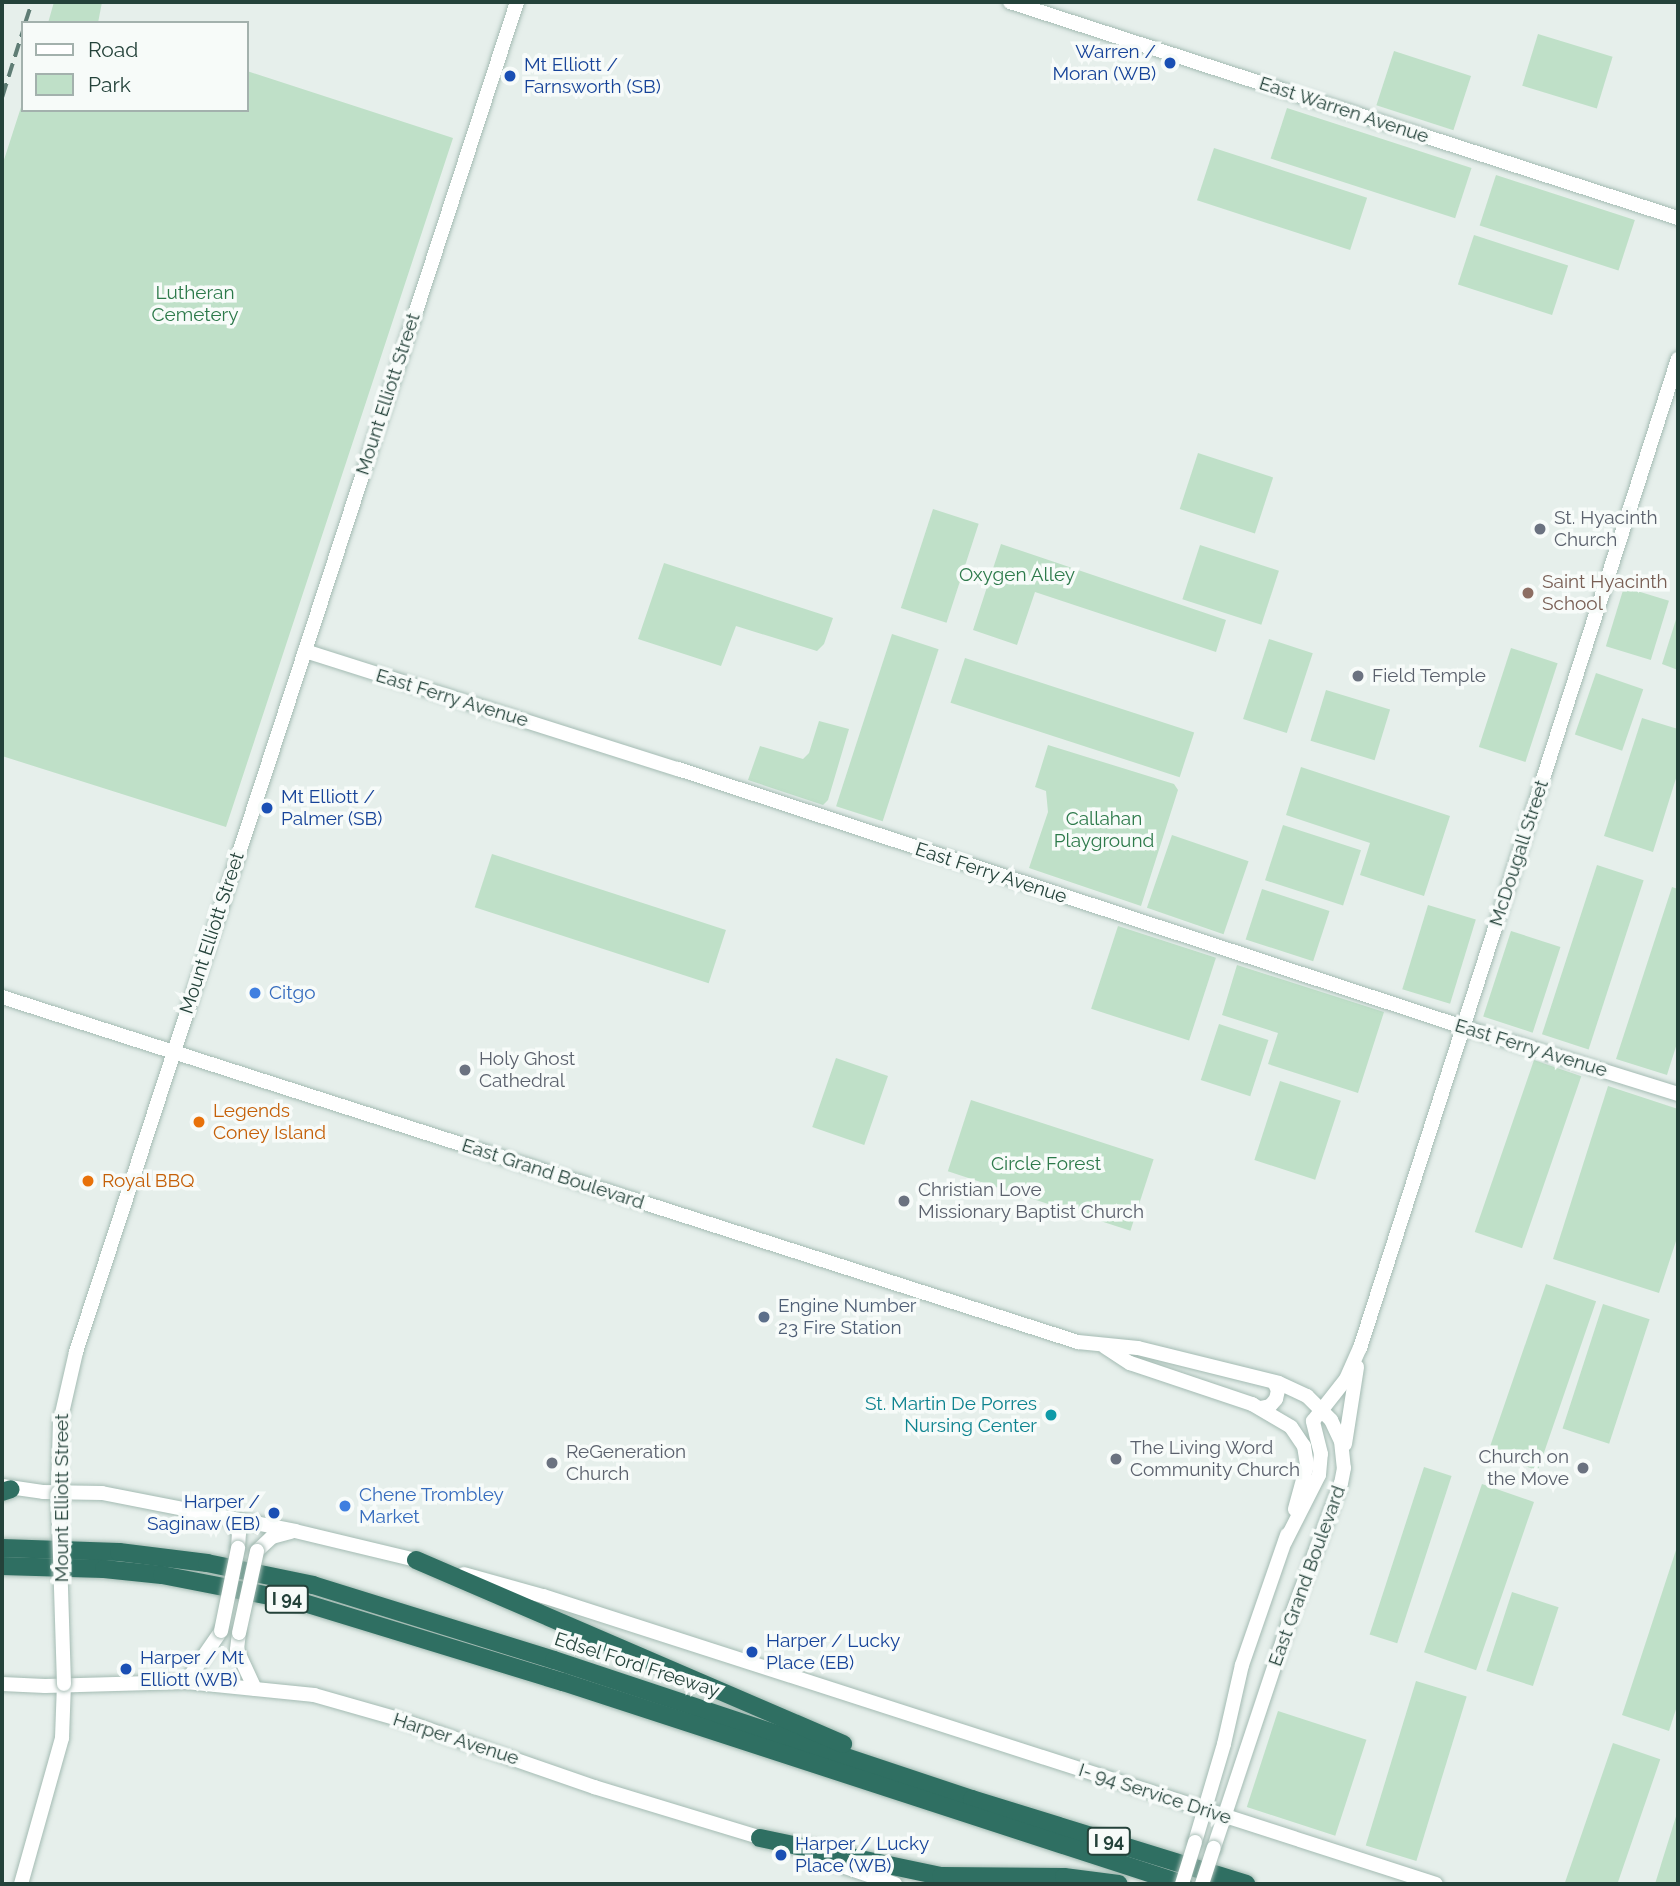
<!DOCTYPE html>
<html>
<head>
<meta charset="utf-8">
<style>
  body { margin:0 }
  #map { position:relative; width:1680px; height:1886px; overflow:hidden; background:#e6efeb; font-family:Raleway,sans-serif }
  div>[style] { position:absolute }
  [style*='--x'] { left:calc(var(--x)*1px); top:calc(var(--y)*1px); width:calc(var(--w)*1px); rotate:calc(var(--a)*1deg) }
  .green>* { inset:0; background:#bfe0c8; transform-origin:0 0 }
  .roads { filter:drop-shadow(0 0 2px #a4bbb3) drop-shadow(0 0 2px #a4bbb3) }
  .secondary>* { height:14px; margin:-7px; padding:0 7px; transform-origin:7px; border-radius:7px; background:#fff }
  .highway>* { height:18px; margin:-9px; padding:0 9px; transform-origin:9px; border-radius:9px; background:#2f6f62 }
  .rail>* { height:3.5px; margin-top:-1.75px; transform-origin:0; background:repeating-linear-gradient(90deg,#5f7d75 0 14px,transparent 0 21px) }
  .bridges { filter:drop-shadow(0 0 2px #a4bbb3) drop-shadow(0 0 2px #a4bbb3) }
  .secondary-bridge>* { height:14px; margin:-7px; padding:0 7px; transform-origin:7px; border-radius:7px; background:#fff }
  .dots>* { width:19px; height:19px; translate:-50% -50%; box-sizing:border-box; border:4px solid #f7fbf9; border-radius:50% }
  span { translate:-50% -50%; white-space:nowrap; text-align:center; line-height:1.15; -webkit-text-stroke:7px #f7fbf9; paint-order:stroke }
  .shield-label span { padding:2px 5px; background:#f7fbf9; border:2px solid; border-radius:5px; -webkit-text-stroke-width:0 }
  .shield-label { font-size:18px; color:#24423a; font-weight:700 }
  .transit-label { font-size:19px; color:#164399 }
  .right { translate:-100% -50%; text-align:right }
  .left { translate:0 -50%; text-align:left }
  .street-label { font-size:19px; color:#24423a }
  .park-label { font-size:19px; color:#2d7a4b }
  .worship-label { font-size:19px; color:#5b616d }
  .education-label { font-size:19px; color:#785e54 }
  .shop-label { font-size:19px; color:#366cbe }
  .food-label { font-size:19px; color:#c56008 }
  .service-label { font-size:19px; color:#4e5e75 }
  .culture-label { font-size:19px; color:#0d838f }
  .frame { position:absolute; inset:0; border:4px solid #24423a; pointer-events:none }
  .legend { position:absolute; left:21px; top:21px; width:228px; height:91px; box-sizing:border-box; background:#f7fbf9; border:2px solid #a3b1ad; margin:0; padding:9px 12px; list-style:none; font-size:21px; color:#24423a }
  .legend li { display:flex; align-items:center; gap:14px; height:35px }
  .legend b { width:35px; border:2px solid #a3b1ad }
</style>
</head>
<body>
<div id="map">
  <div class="green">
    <div style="clip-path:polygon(54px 2px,102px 2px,98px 23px,48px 23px)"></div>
    <div style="left:1538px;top:34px;width:78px;height:54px;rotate:17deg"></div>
    <div style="left:1394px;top:51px;width:81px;height:57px;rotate:18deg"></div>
    <div style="clip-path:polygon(247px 71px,453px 138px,226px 827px,2px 756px,2px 166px,23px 101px,23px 110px,247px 110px)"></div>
    <div style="left:1287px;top:108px;width:194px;height:53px;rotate:18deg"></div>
    <div style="left:1214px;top:148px;width:161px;height:55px;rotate:18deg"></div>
    <div style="left:1496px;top:175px;width:146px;height:53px;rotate:18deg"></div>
    <div style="left:1474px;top:235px;width:99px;height:52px;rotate:18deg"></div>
    <div style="left:1198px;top:453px;width:79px;height:59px;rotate:18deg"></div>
    <div style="left:933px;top:509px;width:48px;height:104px;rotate:18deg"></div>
    <div style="clip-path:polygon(1001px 544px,1226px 620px,1216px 652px,1035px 592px,1017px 645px,973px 630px)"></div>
    <div style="left:1200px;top:545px;width:83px;height:57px;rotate:18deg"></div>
    <div style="clip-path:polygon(664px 563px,833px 618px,824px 644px,817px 651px,736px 626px,721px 666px,638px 639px)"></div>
    <div style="left:1624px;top:587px;width:47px;height:62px;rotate:17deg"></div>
    <div style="clip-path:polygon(1678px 613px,1678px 670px,1662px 664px)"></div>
    <div style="left:892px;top:634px;width:49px;height:181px;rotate:18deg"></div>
    <div style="left:1269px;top:639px;width:46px;height:84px;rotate:18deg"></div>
    <div style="left:1511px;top:648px;width:49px;height:104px;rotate:18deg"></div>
    <div style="left:965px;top:658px;width:241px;height:47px;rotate:18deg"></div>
    <div style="left:1596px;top:673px;width:50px;height:65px;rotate:19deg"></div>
    <div style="left:1326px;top:690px;width:67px;height:53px;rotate:17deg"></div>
    <div style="clip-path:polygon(1642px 718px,1678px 729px,1678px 772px,1653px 852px,1604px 836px)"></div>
    <div style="clip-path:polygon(819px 721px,849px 729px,828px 800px,823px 805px,748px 780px,760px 746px,803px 759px,809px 753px)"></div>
    <div style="clip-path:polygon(1048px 745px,1174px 784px,1178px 790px,1141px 906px,1029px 868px,1048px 812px,1046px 791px,1035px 787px)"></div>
    <div style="clip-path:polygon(1301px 767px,1450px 816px,1424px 896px,1360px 875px,1370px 843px,1286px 815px)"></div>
    <div style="left:1283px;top:825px;width:82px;height:58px;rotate:18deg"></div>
    <div style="left:1172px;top:835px;width:81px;height:77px;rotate:19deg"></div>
    <div style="left:492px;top:854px;width:246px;height:56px;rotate:18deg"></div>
    <div style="left:1597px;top:865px;width:49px;height:178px;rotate:18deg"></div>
    <div style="clip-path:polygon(1672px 887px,1678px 889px,1678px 1040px,1667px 1075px,1616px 1059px)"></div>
    <div style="left:1262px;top:889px;width:71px;height:53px;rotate:18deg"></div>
    <div style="left:1428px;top:905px;width:50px;height:88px;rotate:17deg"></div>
    <div style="left:1118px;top:926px;width:103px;height:87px;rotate:18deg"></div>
    <div style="left:1511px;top:931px;width:52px;height:90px;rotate:18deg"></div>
    <div style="clip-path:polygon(1237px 965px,1384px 1012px,1358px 1093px,1268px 1064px,1278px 1033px,1222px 1015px)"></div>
    <div style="left:1219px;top:1024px;width:52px;height:59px;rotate:18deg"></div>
    <div style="left:836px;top:1058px;width:55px;height:73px;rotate:19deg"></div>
    <div style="left:1534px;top:1060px;width:50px;height:182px;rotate:19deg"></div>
    <div style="left:1280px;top:1081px;width:64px;height:83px;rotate:18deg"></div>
    <div style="clip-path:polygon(1608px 1086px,1678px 1109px,1678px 1235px,1659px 1293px,1553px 1259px)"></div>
    <div style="left:971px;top:1100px;width:192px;height:75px;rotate:18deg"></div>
    <div style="left:1546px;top:1284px;width:53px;height:179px;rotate:19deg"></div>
    <div style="left:1603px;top:1304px;width:49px;height:131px;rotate:18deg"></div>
    <div style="left:1424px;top:1467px;width:29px;height:176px;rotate:18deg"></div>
    <div style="left:1482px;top:1484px;width:55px;height:178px;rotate:19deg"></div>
    <div style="clip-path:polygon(1677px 1547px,1678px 1703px,1669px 1731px,1622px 1715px)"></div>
    <div style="left:1512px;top:1592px;width:49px;height:83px;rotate:18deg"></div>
    <div style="left:1416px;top:1681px;width:53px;height:172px;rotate:17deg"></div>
    <div style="left:1278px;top:1711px;width:93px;height:101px;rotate:18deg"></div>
    <div style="left:1613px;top:1743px;width:50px;height:148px;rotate:19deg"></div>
    <div style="clip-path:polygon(1678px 1810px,1678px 1884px,1655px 1884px)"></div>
  </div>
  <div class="roads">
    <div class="secondary">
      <div style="--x:1010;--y:2;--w:702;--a:17.92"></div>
      <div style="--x:305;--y:651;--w:391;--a:17.6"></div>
      <div style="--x:678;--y:769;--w:826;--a:18.19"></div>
      <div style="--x:1463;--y:1027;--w:225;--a:17.3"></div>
      <div style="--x:2;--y:997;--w:1130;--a:17.78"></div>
      <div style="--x:1078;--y:1342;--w:60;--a:5.7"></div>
      <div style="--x:1138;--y:1348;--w:145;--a:13.9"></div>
      <div style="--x:1279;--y:1383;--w:31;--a:25"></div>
      <div style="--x:1307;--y:1396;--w:34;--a:45"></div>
      <div style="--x:1331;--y:1420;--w:23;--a:65"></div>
      <div style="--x:1341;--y:1441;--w:27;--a:84"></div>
      <div style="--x:1344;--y:1468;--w:15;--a:101"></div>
      <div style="--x:1341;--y:1483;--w:152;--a:110.5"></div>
      <div style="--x:1288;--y:1625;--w:235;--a:108.4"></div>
      <div style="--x:1105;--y:1347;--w:30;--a:33"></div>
      <div style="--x:1130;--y:1363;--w:129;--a:18.6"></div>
      <div style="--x:1252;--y:1404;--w:45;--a:30.5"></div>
      <div style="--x:1291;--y:1427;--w:23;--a:56"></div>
      <div style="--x:1304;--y:1446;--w:19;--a:81"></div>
      <div style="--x:1307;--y:1465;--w:46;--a:105.3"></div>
      <div style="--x:1260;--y:1408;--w:10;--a:-11"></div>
      <div style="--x:1270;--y:1406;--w:9;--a:-49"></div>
      <div style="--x:1276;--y:1399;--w:9;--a:-77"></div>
      <div style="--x:1278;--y:1390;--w:9;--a:-117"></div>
      <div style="--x:1345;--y:1444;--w:78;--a:-81.1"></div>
      <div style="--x:2;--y:1486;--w:41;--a:8.3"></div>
      <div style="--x:43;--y:1492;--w:59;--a:1"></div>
      <div style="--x:102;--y:1493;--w:197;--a:11.1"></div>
      <div style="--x:295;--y:1531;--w:133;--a:13.5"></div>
      <div style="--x:58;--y:1493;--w:71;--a:-88.4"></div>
      <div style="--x:60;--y:1422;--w:72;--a:-77.1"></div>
      <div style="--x:76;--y:1352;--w:1420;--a:-71.91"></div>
      <div style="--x:229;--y:1518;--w:18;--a:56"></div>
      <div style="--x:239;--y:1533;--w:15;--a:94"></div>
      <div style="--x:1285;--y:1542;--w:75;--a:-63.1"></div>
      <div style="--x:1319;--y:1475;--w:21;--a:-85"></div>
      <div style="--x:1321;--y:1454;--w:34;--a:-104"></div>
      <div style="--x:1313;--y:1421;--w:53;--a:-51.8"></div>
      <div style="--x:1346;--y:1379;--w:34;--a:-66"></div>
      <div style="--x:1360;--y:1348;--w:1039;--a:-72.18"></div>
      <div style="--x:257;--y:1551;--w:21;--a:-43"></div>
      <div style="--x:272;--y:1537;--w:20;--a:-15"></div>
      <div style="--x:464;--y:1574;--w:82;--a:15.6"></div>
      <div style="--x:543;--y:1596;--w:938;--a:17.87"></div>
      <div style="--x:239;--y:1633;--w:17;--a:97"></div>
      <div style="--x:237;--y:1650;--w:43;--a:65.2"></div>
      <div style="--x:186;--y:1682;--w:62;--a:-55.5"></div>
      <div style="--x:2;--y:1684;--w:43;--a:2.7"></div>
      <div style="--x:45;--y:1686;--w:141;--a:-1.6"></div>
      <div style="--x:186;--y:1682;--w:129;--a:5.8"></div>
      <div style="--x:314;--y:1695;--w:84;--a:15.9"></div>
      <div style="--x:395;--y:1718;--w:211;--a:19.1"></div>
      <div style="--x:594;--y:1787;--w:182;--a:16.9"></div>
      <div style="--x:1195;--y:1842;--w:102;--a:-73.5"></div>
      <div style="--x:1224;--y:1744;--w:81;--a:-77.2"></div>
      <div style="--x:1242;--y:1665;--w:138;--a:-70.9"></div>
      <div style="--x:810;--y:1855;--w:90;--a:18.8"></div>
      <div style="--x:21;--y:1884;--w:152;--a:-74.3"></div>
      <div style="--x:62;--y:1738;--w:54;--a:-87.9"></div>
    </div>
    <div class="highway">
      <div style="--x:2;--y:1492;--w:9;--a:-18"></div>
      <div style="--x:2;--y:1548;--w:117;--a:2"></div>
      <div style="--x:119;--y:1552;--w:89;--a:7.1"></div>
      <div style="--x:207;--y:1563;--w:108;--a:11.7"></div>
      <div style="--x:313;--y:1585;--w:252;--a:17.3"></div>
      <div style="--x:554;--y:1660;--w:441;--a:18.4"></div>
      <div style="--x:972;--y:1799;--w:287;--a:17.2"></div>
      <div style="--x:416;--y:1560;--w:465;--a:23.3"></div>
      <div style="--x:2;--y:1566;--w:102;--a:1.7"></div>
      <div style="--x:104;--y:1569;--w:58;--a:5.9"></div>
      <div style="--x:162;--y:1575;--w:142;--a:11"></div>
      <div style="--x:301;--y:1602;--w:274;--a:17"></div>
      <div style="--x:563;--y:1682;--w:652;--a:18.05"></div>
      <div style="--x:760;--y:1838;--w:185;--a:11.9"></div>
      <div style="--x:941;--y:1876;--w:123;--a:0.5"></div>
      <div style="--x:1064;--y:1877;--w:55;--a:7.3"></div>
    </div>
  </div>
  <div class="rail">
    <div style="--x:25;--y:23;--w:22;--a:-72"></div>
    <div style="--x:2;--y:97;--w:70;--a:-72.6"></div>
  </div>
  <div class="bridges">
    <div class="secondary-bridge">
      <div style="--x:58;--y:1493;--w:191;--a:88.2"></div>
      <div style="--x:221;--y:1631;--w:85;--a:-78.4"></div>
      <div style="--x:239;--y:1633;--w:84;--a:-77.6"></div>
      <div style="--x:1182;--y:1884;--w:44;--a:-72.8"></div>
      <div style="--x:1202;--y:1884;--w:38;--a:-72"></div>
    </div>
  </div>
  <div class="dots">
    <div style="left:1170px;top:63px;background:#1a4fb4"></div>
    <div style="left:510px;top:76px;background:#1a4fb4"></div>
    <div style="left:1540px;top:529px;background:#6b7280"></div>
    <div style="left:1528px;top:593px;background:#8d6e63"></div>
    <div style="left:1358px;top:676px;background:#6b7280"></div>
    <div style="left:267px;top:808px;background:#1a4fb4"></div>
    <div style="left:255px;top:993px;background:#3f7fe0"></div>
    <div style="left:465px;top:1070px;background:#6b7280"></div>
    <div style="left:199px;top:1122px;background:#e8710a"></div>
    <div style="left:88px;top:1181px;background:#e8710a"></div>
    <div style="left:904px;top:1201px;background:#6b7280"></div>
    <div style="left:764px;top:1317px;background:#5c6f8a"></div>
    <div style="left:1051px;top:1415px;background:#0f9aa8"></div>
    <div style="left:1116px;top:1459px;background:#6b7280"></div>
    <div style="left:552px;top:1463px;background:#6b7280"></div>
    <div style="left:1583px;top:1468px;background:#6b7280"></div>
    <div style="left:345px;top:1506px;background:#3f7fe0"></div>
    <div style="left:274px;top:1513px;background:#1a4fb4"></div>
    <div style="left:752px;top:1652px;background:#1a4fb4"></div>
    <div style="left:126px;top:1669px;background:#1a4fb4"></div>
    <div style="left:781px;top:1855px;background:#1a4fb4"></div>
  </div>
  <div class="shield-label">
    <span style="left:287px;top:1599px">I 94</span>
    <span style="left:1109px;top:1841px">I 94</span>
  </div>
  <div class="transit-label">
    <span class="right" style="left:1156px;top:63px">Warren /<br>Moran (WB)</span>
    <span class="left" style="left:524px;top:76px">Mt Elliott /<br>Farnsworth (SB)</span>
    <span class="left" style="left:281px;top:808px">Mt Elliott /<br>Palmer (SB)</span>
    <span class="right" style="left:260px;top:1513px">Harper /<br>Saginaw (EB)</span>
    <span class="left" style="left:766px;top:1652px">Harper / Lucky<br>Place (EB)</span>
    <span class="left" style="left:140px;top:1669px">Harper / Mt<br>Elliott (WB)</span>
    <span class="left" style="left:795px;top:1855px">Harper / Lucky<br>Place (WB)</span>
  </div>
  <div class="street-label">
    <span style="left:1344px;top:110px;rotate:18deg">East Warren Avenue</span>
    <span style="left:388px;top:394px;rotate:-72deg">Mount Elliott Street</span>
    <span style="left:452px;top:698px;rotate:17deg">East Ferry Avenue</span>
    <span style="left:1519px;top:853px;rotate:-72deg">McDougall Street</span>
    <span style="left:991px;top:873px;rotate:18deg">East Ferry Avenue</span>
    <span style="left:212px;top:933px;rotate:-72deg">Mount Elliott Street</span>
    <span style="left:1531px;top:1048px;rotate:17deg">East Ferry Avenue</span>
    <span style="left:553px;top:1174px;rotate:18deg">East Grand Boulevard</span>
    <span style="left:62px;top:1498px;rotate:-90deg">Mount Elliott Street</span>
    <span style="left:1307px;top:1576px;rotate:-70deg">East Grand Boulevard</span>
    <span style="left:637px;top:1665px;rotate:18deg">Edsel Ford Freeway</span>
    <span style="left:456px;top:1739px;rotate:18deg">Harper Avenue</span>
    <span style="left:1155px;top:1794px;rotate:18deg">I- 94 Service Drive</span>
  </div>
  <div class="park-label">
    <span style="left:195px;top:304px">Lutheran<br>Cemetery</span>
    <span style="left:1017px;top:575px">Oxygen Alley</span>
    <span style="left:1104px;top:830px">Callahan<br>Playground</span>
    <span style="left:1046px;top:1164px">Circle Forest</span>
  </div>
  <div class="worship-label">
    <span class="left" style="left:1554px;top:529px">St. Hyacinth<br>Church</span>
    <span class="left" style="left:1372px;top:676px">Field Temple</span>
    <span class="left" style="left:479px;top:1070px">Holy Ghost<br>Cathedral</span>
    <span class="left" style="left:918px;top:1201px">Christian Love<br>Missionary Baptist Church</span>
    <span class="left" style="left:1130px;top:1459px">The Living Word<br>Community Church</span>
    <span class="left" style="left:566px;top:1463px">ReGeneration<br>Church</span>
    <span class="right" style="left:1569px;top:1468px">Church on<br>the Move</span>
  </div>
  <div class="education-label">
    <span class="left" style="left:1542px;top:593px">Saint Hyacinth<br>School</span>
  </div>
  <div class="shop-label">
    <span class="left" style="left:269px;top:993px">Citgo</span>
    <span class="left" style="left:359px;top:1506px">Chene Trombley<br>Market</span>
  </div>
  <div class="food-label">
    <span class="left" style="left:213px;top:1122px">Legends<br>Coney Island</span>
    <span class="left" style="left:102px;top:1181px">Royal BBQ</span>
  </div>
  <div class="service-label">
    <span class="left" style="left:778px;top:1317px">Engine Number<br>23 Fire Station</span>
  </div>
  <div class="culture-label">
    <span class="right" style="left:1037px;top:1415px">St. Martin De Porres<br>Nursing Center</span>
  </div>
  <div class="frame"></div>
  <ul class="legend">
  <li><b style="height:9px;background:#fff"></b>Road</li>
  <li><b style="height:19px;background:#bfe0c8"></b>Park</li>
  </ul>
</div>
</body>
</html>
